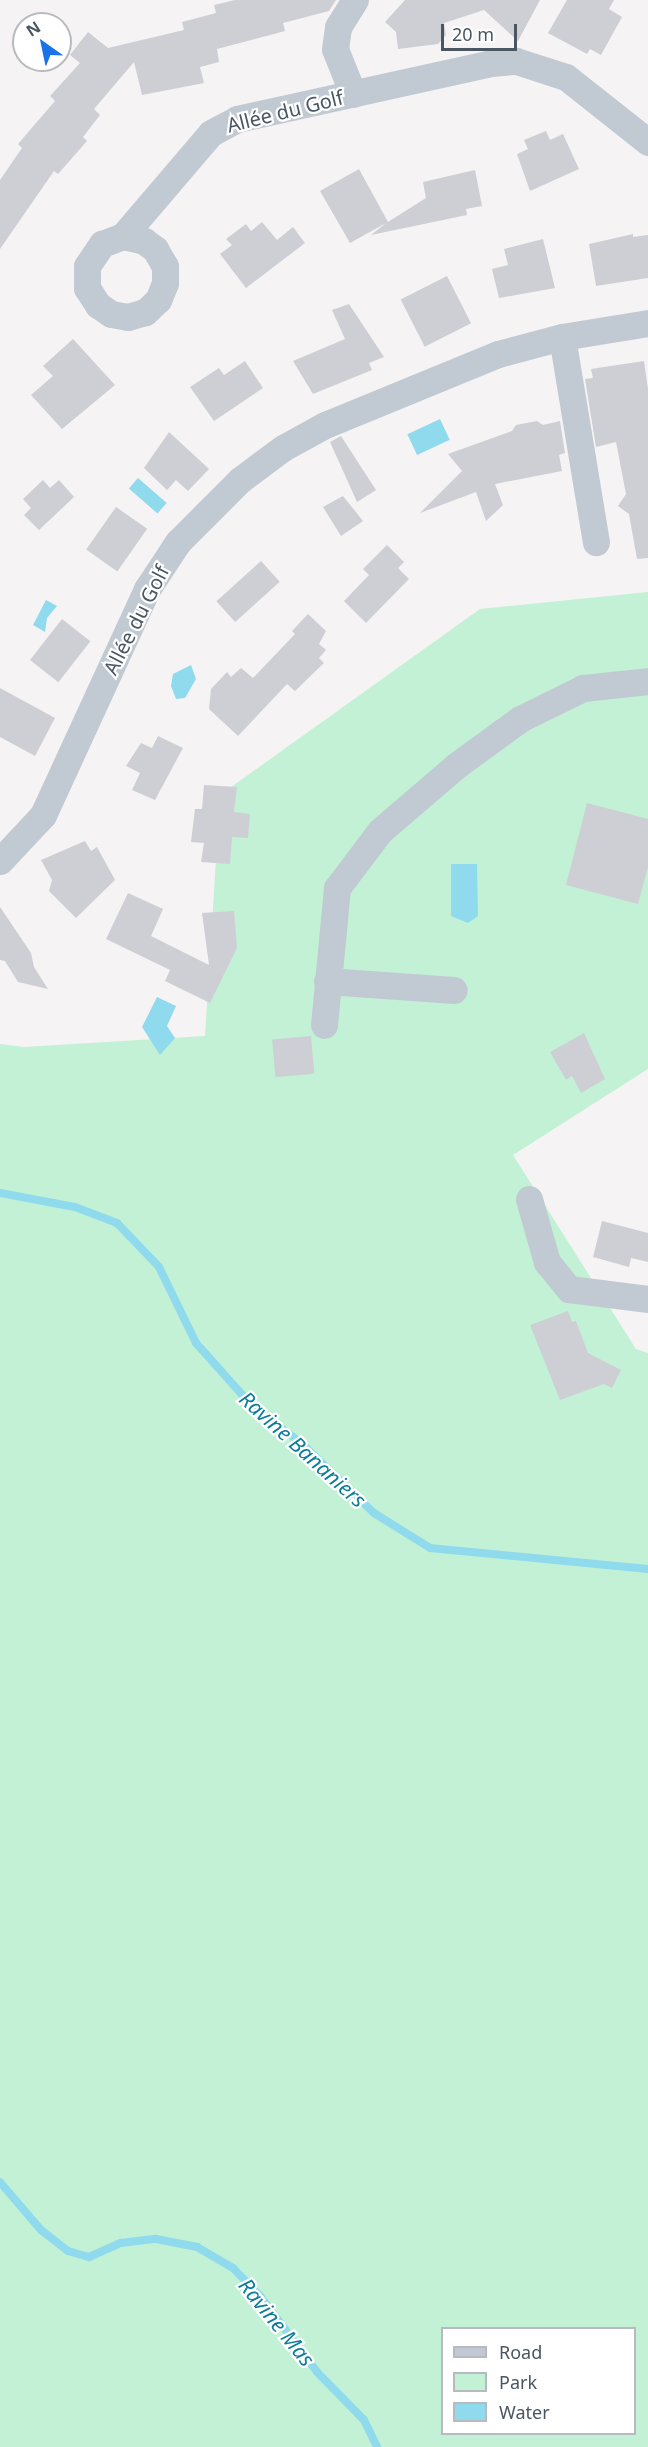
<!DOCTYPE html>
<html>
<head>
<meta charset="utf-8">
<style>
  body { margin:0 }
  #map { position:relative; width:648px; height:2447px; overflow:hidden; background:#f5f3f3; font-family:"Noto Sans",sans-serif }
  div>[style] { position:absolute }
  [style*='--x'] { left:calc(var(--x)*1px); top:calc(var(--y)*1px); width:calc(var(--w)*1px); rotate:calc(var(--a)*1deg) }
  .green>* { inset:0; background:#c3f1d5 }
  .water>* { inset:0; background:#90daee; transform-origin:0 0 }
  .stream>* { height:8px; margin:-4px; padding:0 4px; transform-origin:4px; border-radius:4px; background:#90daee }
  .building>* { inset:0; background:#cdcfd5; transform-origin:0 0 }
  .minor>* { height:27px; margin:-13.5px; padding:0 13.5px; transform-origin:13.5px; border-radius:13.5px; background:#c1cad2 }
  span { translate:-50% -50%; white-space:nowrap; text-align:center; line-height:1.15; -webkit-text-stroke:4.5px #fff; paint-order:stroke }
  .street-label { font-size:20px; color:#4a5661 }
  .water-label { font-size:21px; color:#0c7c9b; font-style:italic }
  .legend { position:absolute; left:441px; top:2327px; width:195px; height:108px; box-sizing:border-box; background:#fff; border:2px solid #b7bbc0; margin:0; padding:8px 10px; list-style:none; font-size:18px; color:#4a5661 }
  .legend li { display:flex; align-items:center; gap:12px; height:30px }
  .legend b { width:30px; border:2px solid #b7bbc0 }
  .north { position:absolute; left:12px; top:12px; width:60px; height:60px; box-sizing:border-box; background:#fff; border:2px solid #b7bbc0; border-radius:50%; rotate:327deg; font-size:16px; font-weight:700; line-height:24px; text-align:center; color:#4a5661 }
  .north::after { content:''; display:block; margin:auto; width:21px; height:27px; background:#1a73e8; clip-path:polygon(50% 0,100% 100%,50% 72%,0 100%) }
  .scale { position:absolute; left:441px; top:24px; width:76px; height:27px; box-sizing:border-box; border:3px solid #4a5661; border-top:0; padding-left:8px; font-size:18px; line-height:21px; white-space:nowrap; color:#4a5661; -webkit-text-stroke:4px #fff; paint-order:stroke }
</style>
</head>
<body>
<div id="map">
  <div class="green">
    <div style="clip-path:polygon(evenodd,648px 592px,648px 1069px,513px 1155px,636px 1349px,648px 1353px,648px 2447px,0 2447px,0 1044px,24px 1047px,205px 1036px,220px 795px,480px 609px,648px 592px,442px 2328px,634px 2328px,634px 2434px,442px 2434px,442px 2328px)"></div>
  </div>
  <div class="water">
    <div style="left:440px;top:419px;width:23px;height:36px;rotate:65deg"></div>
    <div style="left:138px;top:478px;width:38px;height:14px;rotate:41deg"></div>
    <div style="clip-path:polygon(46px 600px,57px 606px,47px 618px,45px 632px,33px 625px)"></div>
    <div style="clip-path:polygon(191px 665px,196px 679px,185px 698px,176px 699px,171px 686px,173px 674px)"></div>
    <div style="clip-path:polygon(451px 864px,477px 864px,478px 916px,468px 923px,451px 916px)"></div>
    <div style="clip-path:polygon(157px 997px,176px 1006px,167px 1026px,175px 1038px,160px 1055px,142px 1027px)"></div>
  </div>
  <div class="stream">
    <div style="--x:0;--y:1193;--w:76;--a:10.6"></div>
    <div style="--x:75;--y:1207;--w:45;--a:20.9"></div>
    <div style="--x:117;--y:1223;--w:61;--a:46.3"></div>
    <div style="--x:159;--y:1267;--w:85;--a:64"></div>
    <div style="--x:196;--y:1343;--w:86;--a:48.3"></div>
    <div style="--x:253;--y:1407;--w:59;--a:36.7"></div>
    <div style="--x:300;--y:1442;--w:103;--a:43.8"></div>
    <div style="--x:374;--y:1513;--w:66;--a:32"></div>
    <div style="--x:430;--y:1548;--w:219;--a:5.5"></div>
    <div style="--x:0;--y:2182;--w:63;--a:49.5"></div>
    <div style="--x:41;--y:2230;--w:34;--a:38"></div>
    <div style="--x:68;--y:2251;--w:22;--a:16"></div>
    <div style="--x:89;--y:2257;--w:35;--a:-24"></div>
    <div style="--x:121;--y:2243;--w:35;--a:-7"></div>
    <div style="--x:156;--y:2239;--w:42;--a:11"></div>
    <div style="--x:197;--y:2247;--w:42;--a:30.3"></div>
    <div style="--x:233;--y:2268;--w:39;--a:46"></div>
    <div style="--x:260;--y:2296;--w:95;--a:53.1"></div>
    <div style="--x:317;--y:2372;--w:67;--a:45.6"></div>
    <div style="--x:364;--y:2420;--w:30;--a:64"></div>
  </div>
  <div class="building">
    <div style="clip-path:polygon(235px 0,336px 0,329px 11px,283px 23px,285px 31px,217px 49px,219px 62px,200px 67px,204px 83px,142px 95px,134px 62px,94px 109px,100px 115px,83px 137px,87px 141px,58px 174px,54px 171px,0 249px,0 180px,22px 148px,18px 144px,55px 101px,50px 96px,80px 63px,70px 55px,88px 32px,108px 48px,184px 30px,182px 22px,216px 13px,214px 5px)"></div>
    <div style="clip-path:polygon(405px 0,540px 0,518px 41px,484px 10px,444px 23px,446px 35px,438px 44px,398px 49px,396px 32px,385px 22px)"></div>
    <div style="clip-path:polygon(567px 0,614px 0,609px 9px,622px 17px,601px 55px,590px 49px,587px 54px,548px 33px)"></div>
    <div style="clip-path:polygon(546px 131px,550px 140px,563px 134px,579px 169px,530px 191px,517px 154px,528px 149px,524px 140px)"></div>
    <div style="clip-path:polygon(359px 169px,388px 222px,426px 198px,423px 182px,475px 170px,482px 206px,466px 209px,467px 215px,371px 235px,386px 223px,350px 243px,320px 191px)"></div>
    <div style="clip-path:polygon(262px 222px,277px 240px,293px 227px,305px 243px,246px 288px,220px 254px,232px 245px,226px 239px,246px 224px,251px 231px)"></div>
    <div style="clip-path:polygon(633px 234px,633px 237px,648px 235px,648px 278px,596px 286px,589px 244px)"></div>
    <div style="clip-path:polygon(543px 239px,555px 288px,499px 298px,492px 269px,508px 265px,504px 249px)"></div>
    <div style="left:447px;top:276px;width:53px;height:52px;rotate:63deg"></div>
    <div style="clip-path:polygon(349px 304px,384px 357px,369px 363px,372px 370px,313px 394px,293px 361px,345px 339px,332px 310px)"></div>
    <div style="clip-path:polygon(73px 339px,115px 385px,62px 429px,31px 395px,53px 376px,43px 366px)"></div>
    <div style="clip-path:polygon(245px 361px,263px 388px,214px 421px,190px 387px,219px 368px,224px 375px)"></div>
    <div style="clip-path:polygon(644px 361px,648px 389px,648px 558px,637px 559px,629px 514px,618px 506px,626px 494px,616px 442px,596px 447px,585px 379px,593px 378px,591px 369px)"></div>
    <div style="clip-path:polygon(537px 421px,543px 425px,560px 421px,565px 453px,559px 455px,562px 471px,495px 484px,503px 505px,486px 521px,476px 492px,420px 513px,462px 471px,448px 454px,512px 431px,516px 425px)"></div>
    <div style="clip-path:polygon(169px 432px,209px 469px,188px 491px,176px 480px,167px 490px,144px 468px)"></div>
    <div style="clip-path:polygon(341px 436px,376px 490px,357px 502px,330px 442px)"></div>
    <div style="clip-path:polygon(43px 480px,50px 488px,59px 480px,74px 497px,39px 530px,24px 515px,31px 508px,23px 499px)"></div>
    <div style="clip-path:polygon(343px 496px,363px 521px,341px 536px,323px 507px)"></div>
    <div style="left:116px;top:507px;width:38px;height:52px;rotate:35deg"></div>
    <div style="clip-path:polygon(387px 545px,404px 562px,398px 568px,409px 579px,366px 623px,344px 601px,369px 575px,363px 569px)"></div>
    <div style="left:261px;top:561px;width:28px;height:60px;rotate:48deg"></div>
    <div style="clip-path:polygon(308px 614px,326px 631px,319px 644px,326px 650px,319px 658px,324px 663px,295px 691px,287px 684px,238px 736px,209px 709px,211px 689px,227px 672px,231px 677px,241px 668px,253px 678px,295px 634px,292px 631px)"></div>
    <div style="left:62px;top:619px;width:36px;height:52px;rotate:38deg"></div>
    <div style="clip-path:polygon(0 688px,55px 718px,35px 756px,0 737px)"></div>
    <div style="clip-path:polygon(158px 736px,183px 748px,155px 800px,132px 790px,140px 773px,126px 766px,141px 743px,152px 748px)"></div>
    <div style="clip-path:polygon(204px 785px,237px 787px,234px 812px,250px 814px,248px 838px,232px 837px,230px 864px,201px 862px,204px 843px,191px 842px,195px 809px,202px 809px)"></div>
    <div style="clip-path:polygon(587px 803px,648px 819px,648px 867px,638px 904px,566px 885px)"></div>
    <div style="clip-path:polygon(85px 841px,91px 851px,97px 847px,115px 880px,76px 918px,49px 891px,52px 880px,41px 860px)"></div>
    <div style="clip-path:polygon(128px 893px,163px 909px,151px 936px,209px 965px,202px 913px,234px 911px,237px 948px,210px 1003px,165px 981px,170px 970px,106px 939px)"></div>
    <div style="clip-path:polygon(0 907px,31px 953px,34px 967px,48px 989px,18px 982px,5px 961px,0 960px)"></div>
    <div style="clip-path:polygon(584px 1033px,605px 1079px,581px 1093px,572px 1076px,566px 1080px,550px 1052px)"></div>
    <div style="left:311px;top:1036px;width:38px;height:39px;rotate:85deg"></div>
    <div style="clip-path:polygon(602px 1221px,648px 1233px,648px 1262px,631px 1258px,629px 1267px,593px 1257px)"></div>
    <div style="clip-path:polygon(568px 1311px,572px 1322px,576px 1321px,588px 1353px,621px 1370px,612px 1388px,604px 1384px,560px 1400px,530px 1325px)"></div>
  </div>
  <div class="minor">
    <div style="--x:353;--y:94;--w:48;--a:-111.8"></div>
    <div style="--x:335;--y:49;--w:22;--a:-82"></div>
    <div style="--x:338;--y:27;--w:32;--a:-58"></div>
    <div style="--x:123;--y:236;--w:22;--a:13"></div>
    <div style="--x:144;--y:241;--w:14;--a:36"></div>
    <div style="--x:155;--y:249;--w:20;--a:60"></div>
    <div style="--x:165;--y:266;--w:17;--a:90"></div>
    <div style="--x:165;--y:283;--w:18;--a:112"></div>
    <div style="--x:158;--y:300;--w:18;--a:137"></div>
    <div style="--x:145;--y:312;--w:18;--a:164"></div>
    <div style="--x:128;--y:317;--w:17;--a:-170"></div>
    <div style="--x:111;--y:314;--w:16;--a:-145"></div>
    <div style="--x:98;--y:305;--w:20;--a:-123"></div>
    <div style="--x:87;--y:288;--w:22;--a:-90"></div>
    <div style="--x:87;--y:266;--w:27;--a:-56"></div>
    <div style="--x:102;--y:244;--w:22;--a:-21"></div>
    <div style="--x:123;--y:236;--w:135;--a:-49.5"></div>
    <div style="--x:211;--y:133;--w:30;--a:-28"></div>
    <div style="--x:237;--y:119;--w:260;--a:-12.4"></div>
    <div style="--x:491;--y:63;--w:25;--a:-5"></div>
    <div style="--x:516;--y:61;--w:52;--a:17.7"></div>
    <div style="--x:566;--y:77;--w:105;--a:38.4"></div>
    <div style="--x:562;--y:337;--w:208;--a:80.6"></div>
    <div style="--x:0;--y:861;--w:63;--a:-46.9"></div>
    <div style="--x:43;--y:815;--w:249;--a:-65.3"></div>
    <div style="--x:147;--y:589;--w:56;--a:-56.6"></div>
    <div style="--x:178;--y:542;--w:88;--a:-45"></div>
    <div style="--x:240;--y:480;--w:54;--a:-36.7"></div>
    <div style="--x:283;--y:448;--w:48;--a:-28.7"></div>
    <div style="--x:325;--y:425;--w:187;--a:-22.3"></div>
    <div style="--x:498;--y:354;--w:66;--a:-14.9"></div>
    <div style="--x:562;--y:337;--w:87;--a:-9.2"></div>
    <div style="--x:327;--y:981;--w:127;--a:4.1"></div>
    <div style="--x:324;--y:1025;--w:138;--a:-84.6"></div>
    <div style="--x:337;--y:888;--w:71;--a:-53"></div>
    <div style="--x:380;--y:831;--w:101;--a:-40.6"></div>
    <div style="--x:457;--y:765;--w:78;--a:-36.1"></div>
    <div style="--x:520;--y:719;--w:70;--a:-26.2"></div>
    <div style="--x:583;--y:688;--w:65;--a:-6.1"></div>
    <div style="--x:529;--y:1199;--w:66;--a:74.1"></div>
    <div style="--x:547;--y:1262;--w:35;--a:51"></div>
    <div style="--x:569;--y:1289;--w:80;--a:7.2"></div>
  </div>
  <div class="street-label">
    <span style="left:285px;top:111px;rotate:-14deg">Allée du Golf</span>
    <span style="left:136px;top:620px;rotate:-63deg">Allée du Golf</span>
  </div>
  <div class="water-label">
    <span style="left:303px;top:1449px;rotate:42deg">Ravine Bananiers</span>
    <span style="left:277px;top:2322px;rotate:51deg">Ravine Mas</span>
  </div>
  <ul class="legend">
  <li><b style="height:8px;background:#c1cad2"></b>Road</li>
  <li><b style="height:16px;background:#c3f1d5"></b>Park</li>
  <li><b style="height:16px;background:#90daee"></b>Water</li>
  </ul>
  <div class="north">N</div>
  <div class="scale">20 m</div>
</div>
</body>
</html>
